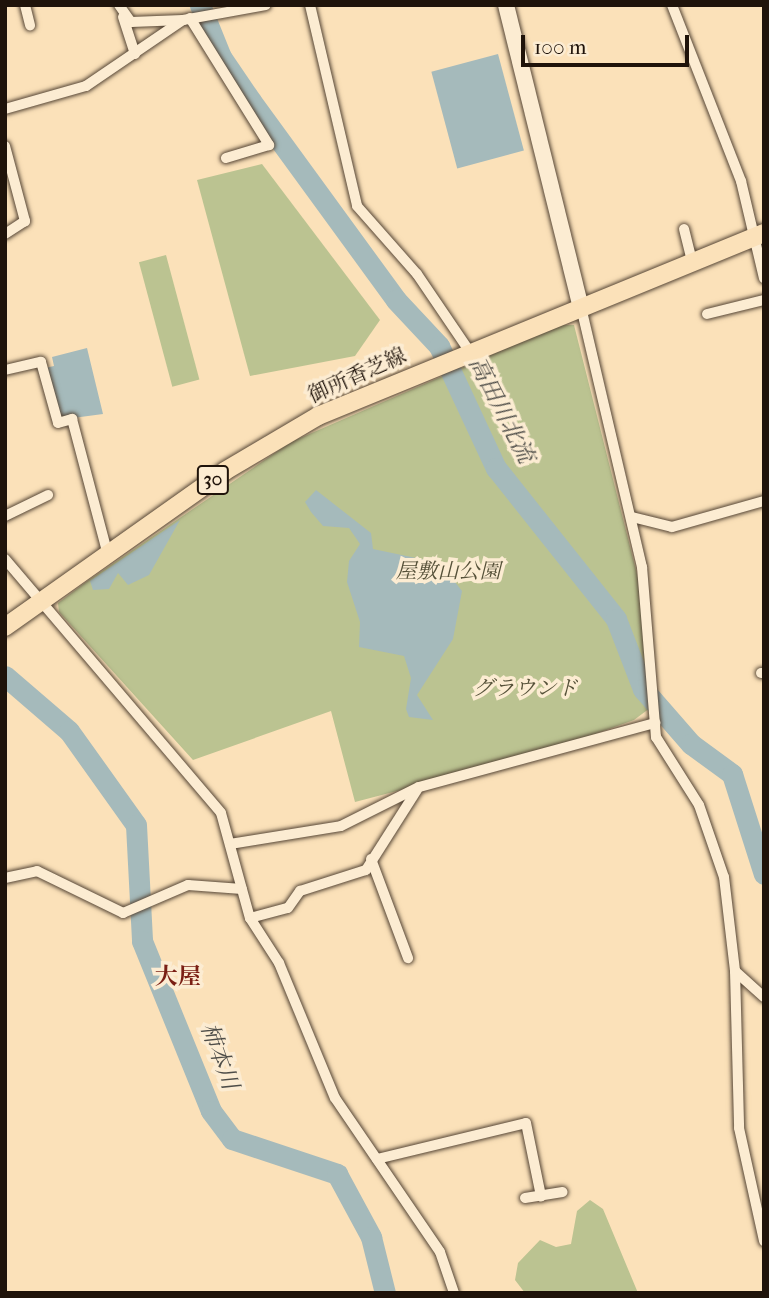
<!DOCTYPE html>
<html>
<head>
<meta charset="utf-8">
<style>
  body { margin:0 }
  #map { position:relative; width:769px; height:1298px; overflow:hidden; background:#fbe1b9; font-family:"IM FELL French Canon","Noto Serif JP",serif }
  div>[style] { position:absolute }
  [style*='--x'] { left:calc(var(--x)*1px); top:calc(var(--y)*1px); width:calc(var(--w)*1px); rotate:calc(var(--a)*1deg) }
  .green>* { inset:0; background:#bbc391; transform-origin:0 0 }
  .water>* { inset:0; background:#a5babb; transform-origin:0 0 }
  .river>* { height:21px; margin:-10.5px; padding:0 10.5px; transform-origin:10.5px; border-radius:10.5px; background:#a5babb }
  .roads { filter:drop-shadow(0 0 2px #564636) drop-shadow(0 0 2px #564636) }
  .street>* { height:10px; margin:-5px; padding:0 5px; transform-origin:5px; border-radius:5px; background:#fcecd2 }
  .secondary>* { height:16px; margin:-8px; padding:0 8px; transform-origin:8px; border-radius:8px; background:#fcecd2 }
  .primary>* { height:18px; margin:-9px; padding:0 9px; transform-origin:9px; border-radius:9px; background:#fbe1b9 }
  span { translate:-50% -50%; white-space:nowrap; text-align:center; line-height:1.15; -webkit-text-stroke:7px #fcecd2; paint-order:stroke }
  .shield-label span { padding:2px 5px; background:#fcecd2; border:2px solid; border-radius:5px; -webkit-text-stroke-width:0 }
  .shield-label { font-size:19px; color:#1f130a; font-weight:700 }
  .street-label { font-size:21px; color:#1f130a }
  .park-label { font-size:21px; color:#565139; font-style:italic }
  .water-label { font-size:23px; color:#4e4d48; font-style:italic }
  .neighbourhood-label { font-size:23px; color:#7a1f14; font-weight:700 }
  .frame { position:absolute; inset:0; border:7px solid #1f130a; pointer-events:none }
  .scale { position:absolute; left:521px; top:35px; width:168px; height:32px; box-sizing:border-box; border:4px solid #1f130a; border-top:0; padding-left:9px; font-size:21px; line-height:24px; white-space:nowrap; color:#1f130a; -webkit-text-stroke:5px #fcecd2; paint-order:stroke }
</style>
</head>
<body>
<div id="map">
  <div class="green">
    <div style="clip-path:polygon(262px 164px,380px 320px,355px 356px,250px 376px,197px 180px)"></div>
    <div style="left:166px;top:255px;width:129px;height:28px;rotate:75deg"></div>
    <div style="clip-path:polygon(560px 325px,574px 325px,638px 578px,650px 708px,634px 720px,542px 753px,355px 802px,331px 711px,193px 760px,59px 612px,58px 603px,86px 582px,291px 442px)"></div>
    <div style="clip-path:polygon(590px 1200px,603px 1209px,638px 1293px,525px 1293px,515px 1280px,518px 1263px,540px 1240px,556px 1247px,571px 1244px,577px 1211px)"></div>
  </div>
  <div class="water">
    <div style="left:498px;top:54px;width:100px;height:69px;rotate:75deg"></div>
    <div style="clip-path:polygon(87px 348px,103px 414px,58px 420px,45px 368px,54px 366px,52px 357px)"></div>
    <div style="clip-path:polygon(316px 490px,371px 533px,373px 549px,440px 563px,462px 591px,453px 639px,417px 695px,433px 720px,409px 717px,406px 709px,411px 678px,404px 656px,359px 647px,360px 622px,347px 582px,349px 561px,360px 544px,349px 528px,323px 526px,311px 512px,305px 502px)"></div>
    <div style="clip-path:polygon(180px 520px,149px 575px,128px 585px,118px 573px,109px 589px,93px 590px,90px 581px)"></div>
  </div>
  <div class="river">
    <div style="--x:200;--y:5;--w:56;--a:68"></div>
    <div style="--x:221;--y:57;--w:53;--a:55.7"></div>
    <div style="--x:251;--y:101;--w:246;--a:53.9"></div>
    <div style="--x:396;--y:300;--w:63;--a:46.9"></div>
    <div style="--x:439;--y:346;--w:135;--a:65"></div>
    <div style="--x:496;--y:468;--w:193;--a:51.5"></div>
    <div style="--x:616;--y:619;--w:75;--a:68.9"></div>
    <div style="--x:643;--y:689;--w:73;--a:48.9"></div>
    <div style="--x:691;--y:744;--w:51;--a:36.2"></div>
    <div style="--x:732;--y:774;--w:105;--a:72.3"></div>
    <div style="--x:5;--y:676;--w:84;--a:40.7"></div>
    <div style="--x:69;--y:731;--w:115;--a:54.5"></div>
    <div style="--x:136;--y:825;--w:116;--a:87"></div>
    <div style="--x:142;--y:941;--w:183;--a:67.9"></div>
    <div style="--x:211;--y:1111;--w:35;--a:53"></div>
    <div style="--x:232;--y:1139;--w:111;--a:18.4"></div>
    <div style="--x:337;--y:1174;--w:72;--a:61.6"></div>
    <div style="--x:371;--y:1237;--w:58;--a:76"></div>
  </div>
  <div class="roads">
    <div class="street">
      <div style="--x:25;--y:5;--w:21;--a:76"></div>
      <div style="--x:119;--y:5;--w:21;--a:55"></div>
      <div style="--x:131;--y:22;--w:52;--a:-2.2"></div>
      <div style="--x:310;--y:5;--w:206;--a:76.8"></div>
      <div style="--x:357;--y:206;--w:91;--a:48.6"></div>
      <div style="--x:417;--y:274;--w:94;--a:55.8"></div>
      <div style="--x:672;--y:5;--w:189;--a:68.6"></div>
      <div style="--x:741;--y:181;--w:100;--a:76.7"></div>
      <div style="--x:123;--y:17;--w:39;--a:72"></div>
      <div style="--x:190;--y:18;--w:150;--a:58.1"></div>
      <div style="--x:269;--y:145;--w:45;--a:163.2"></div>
      <div style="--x:5;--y:109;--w:84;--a:-15.9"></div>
      <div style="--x:86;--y:86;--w:117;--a:-34.2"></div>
      <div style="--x:183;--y:20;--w:84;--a:-10.2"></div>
      <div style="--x:5;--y:146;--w:78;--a:75.1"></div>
      <div style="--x:25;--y:221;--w:24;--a:147"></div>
      <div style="--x:684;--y:229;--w:34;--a:76"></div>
      <div style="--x:581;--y:307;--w:267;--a:76.8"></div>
      <div style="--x:642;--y:567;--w:171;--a:85.3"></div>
      <div style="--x:656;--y:737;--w:80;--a:57.7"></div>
      <div style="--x:699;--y:805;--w:76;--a:70.9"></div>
      <div style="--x:724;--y:877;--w:95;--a:83.3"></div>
      <div style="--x:735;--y:971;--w:157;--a:88.5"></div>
      <div style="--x:739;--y:1128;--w:116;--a:77.5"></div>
      <div style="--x:707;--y:314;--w:59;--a:-13.8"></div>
      <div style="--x:5;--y:370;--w:37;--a:-13"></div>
      <div style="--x:41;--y:362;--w:63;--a:74.4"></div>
      <div style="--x:58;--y:423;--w:15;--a:-16"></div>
      <div style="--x:72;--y:419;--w:141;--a:75.2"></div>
      <div style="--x:5;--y:516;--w:48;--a:-26"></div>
      <div style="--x:632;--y:517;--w:41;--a:14"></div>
      <div style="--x:672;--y:527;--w:96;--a:-15.8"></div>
      <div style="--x:5;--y:559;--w:333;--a:49.6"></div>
      <div style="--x:221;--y:813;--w:109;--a:74.6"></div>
      <div style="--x:250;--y:918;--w:54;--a:57.2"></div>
      <div style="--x:279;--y:963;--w:146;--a:67.5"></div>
      <div style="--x:335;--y:1098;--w:186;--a:55.7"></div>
      <div style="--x:440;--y:1252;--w:43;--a:71.1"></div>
      <div style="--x:761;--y:673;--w:3;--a:0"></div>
      <div style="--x:230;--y:844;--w:112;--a:-9.2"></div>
      <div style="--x:341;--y:826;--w:87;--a:-26.6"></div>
      <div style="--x:419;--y:787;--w:245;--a:-15.2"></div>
      <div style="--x:371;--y:859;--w:106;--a:69.5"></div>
      <div style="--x:5;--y:878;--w:33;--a:-12"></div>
      <div style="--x:37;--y:871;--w:96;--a:26"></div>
      <div style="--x:123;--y:913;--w:71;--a:-23.3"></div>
      <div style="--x:188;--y:885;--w:54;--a:4.2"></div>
      <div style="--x:250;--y:918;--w:39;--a:-15"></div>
      <div style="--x:288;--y:908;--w:21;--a:-55"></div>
      <div style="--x:300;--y:891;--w:69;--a:-17.7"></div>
      <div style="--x:366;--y:870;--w:95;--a:-57.5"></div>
      <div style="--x:735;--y:971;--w:39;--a:42"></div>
      <div style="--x:377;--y:1159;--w:153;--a:-13.6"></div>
      <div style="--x:526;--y:1123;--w:75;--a:78.4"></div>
      <div style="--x:525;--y:1198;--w:38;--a:-9"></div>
    </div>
    <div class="secondary">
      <div style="--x:506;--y:5;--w:311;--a:76.1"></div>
    </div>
    <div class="primary">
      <div style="--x:5;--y:627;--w:270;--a:-35.3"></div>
      <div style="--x:225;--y:471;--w:108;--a:-30.6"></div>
      <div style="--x:318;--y:416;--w:482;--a:-22.3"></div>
    </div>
  </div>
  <div class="shield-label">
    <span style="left:213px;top:480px">30</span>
  </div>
  <div class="street-label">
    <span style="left:357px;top:375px;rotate:-24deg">御所香芝線</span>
  </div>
  <div class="park-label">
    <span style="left:448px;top:571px">屋敷山公園</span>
    <span style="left:525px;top:688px">グラウンド</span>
  </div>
  <div class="water-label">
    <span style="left:501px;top:410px;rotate:63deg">高田川北流</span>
    <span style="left:219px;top:1056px;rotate:70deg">柿本川</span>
  </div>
  <div class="neighbourhood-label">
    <span style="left:178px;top:977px">大屋</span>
  </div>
  <div class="frame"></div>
  <div class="scale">100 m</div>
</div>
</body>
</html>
